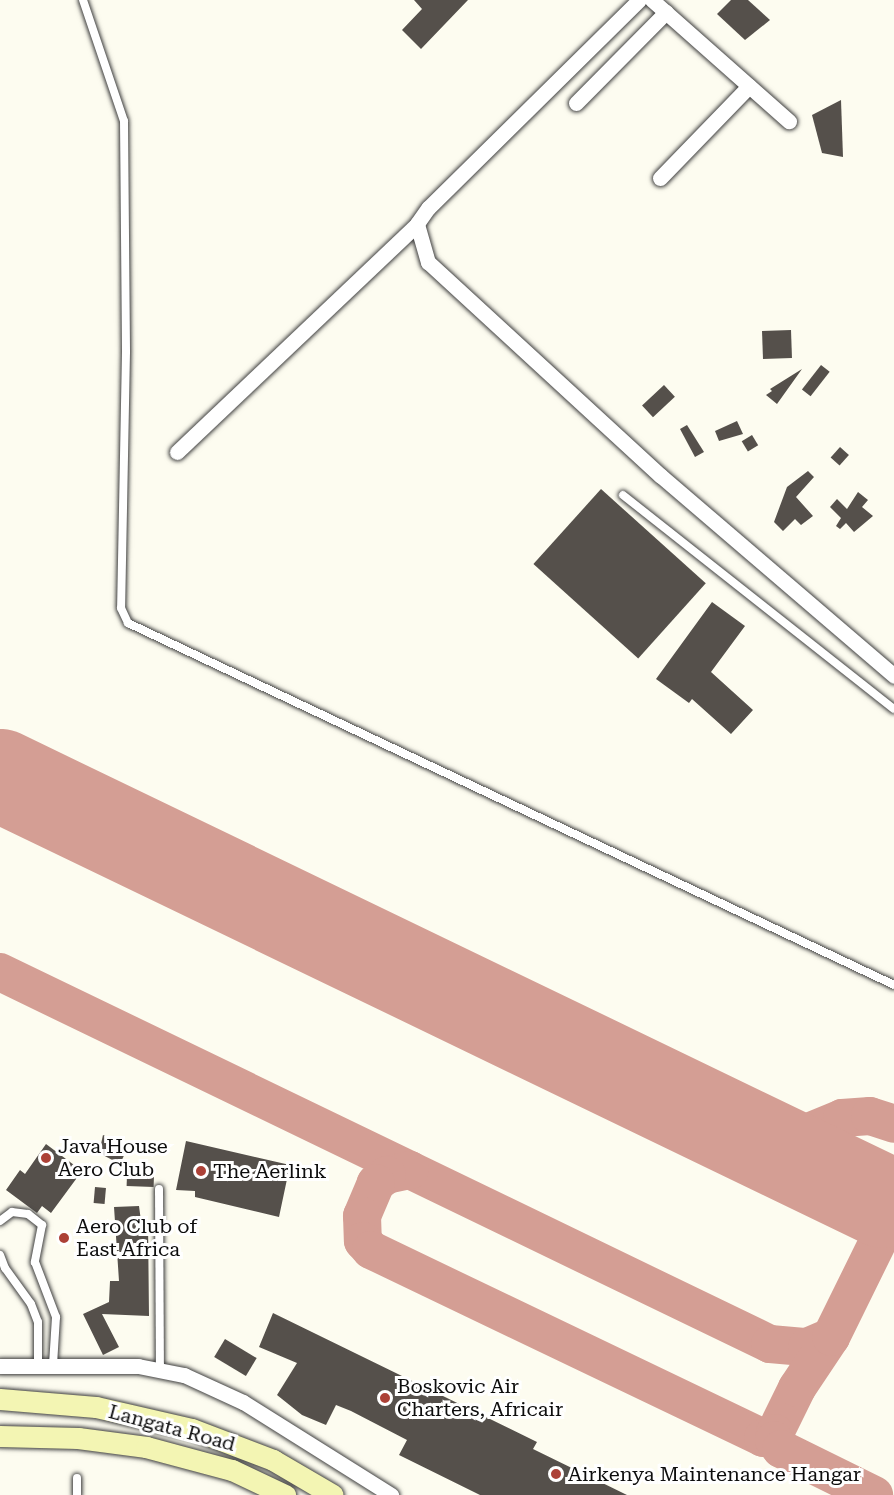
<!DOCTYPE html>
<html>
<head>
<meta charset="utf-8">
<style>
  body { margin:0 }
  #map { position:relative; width:894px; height:1495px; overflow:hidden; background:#fdfcf0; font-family:"Roboto Serif",serif }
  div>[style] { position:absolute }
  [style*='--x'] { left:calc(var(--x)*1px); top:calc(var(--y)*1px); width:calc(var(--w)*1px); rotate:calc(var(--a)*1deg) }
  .taxiway>* { height:38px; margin:-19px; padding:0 19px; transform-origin:19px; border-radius:19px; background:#d49e94 }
  .runway>* { height:93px; margin:-46.5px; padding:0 46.5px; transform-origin:46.5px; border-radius:46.5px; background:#d49e94 }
  .building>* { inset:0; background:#55504b; transform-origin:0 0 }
  .roads { filter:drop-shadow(0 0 2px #404040) drop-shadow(0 0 2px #404040) }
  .lane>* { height:8px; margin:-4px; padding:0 4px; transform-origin:4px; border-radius:4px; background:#fff }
  .street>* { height:15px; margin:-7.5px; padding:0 7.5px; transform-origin:7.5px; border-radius:7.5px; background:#fff }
  .secondary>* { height:21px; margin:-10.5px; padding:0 10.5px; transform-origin:10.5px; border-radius:10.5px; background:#f3f5b3 }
  .dots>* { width:16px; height:16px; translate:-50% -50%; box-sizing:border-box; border:3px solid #fff; border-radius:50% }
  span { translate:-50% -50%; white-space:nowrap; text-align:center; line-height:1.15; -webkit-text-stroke:6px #fff; paint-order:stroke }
  .poi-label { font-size:20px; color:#0d0d0d }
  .left { translate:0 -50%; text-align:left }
  .street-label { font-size:20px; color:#0d0d0d }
</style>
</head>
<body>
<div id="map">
  <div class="taxiway">
    <div style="--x:0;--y:972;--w:855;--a:25.79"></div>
    <div style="--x:770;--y:1344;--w:37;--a:5"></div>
    <div style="--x:807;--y:1347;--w:26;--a:-23"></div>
    <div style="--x:796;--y:1137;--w:50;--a:-22.4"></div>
    <div style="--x:842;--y:1118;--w:28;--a:-4"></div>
    <div style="--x:870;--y:1116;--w:25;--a:18"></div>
    <div style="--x:410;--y:1170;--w:24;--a:168"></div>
    <div style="--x:387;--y:1175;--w:14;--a:144"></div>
    <div style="--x:376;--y:1183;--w:36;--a:113"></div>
    <div style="--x:362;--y:1216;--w:25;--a:88"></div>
    <div style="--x:363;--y:1241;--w:12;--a:48"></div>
    <div style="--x:371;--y:1250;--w:435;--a:25.6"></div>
    <div style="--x:763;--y:1438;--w:13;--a:-23"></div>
    <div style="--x:775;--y:1433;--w:50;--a:-63.9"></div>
    <div style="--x:797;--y:1388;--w:61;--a:-56.3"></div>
    <div style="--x:831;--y:1337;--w:143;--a:-63.8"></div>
    <div style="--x:775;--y:1433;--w:7;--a:98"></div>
    <div style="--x:774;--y:1440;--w:11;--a:52"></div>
    <div style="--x:781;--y:1449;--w:104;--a:26.3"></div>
  </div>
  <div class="runway">
    <div style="--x:0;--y:775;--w:980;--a:25.75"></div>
  </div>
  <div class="building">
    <div style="clip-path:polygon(414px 0,468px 0,421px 49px,402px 30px,422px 9px)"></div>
    <div style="clip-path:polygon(731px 0,748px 0,770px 20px,745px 40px,717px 14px)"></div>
    <div style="clip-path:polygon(841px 100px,843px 157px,822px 153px,812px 115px)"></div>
    <div style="left:791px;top:330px;width:28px;height:29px;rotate:88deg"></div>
    <div style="left:821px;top:365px;width:11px;height:31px;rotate:38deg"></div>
    <div style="clip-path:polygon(802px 369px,777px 404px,766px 395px,772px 391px,770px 389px)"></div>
    <div style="left:664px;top:385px;width:16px;height:30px;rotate:47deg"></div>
    <div style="clip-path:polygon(737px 421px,743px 434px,719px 441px,715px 431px)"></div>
    <div style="clip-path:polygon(687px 425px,704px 452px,695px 457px,680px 429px)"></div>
    <div style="left:752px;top:435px;width:12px;height:12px;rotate:59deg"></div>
    <div style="left:840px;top:447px;width:12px;height:14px;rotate:42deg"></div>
    <div style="clip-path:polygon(808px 471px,814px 477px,796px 497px,813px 516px,801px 525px,795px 519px,783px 531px,774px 522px,787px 487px)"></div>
    <div style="left:601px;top:489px;width:141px;height:101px;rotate:42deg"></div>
    <div style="clip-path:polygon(858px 492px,868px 500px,862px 507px,873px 516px,854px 532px,846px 523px,840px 529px,836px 526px,841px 518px,830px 507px,837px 499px,847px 509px)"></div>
    <div style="clip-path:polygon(712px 602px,745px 626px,711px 672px,753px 710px,731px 734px,692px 699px,689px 703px,656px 679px)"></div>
    <div style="clip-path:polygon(103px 1135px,128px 1147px,120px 1164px,99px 1153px)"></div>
    <div style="clip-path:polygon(186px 1141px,290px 1165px,279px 1217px,195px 1197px,195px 1191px,176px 1190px)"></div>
    <div style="clip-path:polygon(46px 1144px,82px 1171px,51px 1213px,42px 1206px,37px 1213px,6px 1190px,20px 1170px,25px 1174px)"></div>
    <div style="left:127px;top:1175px;width:27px;height:11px;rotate:2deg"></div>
    <div style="left:95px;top:1187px;width:11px;height:16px;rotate:5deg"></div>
    <div style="clip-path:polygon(139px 1206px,141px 1221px,148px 1221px,149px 1316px,102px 1314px,119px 1347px,103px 1355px,83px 1314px,109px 1302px,110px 1281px,119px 1281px,114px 1207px)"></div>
    <div style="clip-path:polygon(273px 1313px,537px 1442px,533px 1449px,627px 1495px,480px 1495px,399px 1455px,407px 1440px,351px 1411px,336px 1405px,326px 1425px,302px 1415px,277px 1395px,297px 1363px,259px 1347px)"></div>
    <div style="left:225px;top:1339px;width:37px;height:21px;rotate:31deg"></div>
  </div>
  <div class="roads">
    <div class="lane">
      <div style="--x:83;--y:0;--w:128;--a:71.3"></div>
      <div style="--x:124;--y:121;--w:231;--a:89.5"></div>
      <div style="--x:126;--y:352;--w:256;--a:91.1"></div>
      <div style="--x:121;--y:608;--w:17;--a:65"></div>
      <div style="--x:128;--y:623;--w:847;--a:25.29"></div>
      <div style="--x:623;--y:495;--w:345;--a:38.3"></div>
      <div style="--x:159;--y:1189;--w:180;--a:89.7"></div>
      <div style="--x:0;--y:1221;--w:15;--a:-37"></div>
      <div style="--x:12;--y:1212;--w:16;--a:7"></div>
      <div style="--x:28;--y:1214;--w:18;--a:38"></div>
      <div style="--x:42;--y:1225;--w:38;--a:101"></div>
      <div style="--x:35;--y:1262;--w:59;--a:69.1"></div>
      <div style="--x:56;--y:1317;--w:48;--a:93.6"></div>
      <div style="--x:0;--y:1255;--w:14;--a:69"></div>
      <div style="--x:5;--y:1268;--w:44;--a:54.2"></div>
      <div style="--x:31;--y:1304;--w:19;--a:69"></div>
      <div style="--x:38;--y:1322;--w:43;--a:90"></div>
      <div style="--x:77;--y:1495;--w:17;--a:-90"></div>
    </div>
    <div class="street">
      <div style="--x:639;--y:0;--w:296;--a:135.4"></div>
      <div style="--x:428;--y:208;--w:19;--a:125"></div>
      <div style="--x:417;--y:224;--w:40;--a:74"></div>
      <div style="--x:428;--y:262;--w:316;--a:42.6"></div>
      <div style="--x:661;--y:476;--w:307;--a:40.6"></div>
      <div style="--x:652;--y:0;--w:183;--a:41.5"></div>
      <div style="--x:576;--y:103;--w:128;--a:-45.3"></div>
      <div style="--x:660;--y:178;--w:128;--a:-45.9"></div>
      <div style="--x:177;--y:452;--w:331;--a:-43.5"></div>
      <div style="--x:0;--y:1366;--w:138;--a:0"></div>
      <div style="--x:138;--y:1366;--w:47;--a:11.1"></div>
      <div style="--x:184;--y:1375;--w:65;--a:24.6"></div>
      <div style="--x:243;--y:1402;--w:175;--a:32.1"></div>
    </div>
    <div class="secondary">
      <div style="--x:0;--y:1399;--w:96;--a:4.8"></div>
      <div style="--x:96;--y:1407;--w:98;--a:12.9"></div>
      <div style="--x:192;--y:1429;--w:87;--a:20.9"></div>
      <div style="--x:273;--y:1460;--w:69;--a:30.3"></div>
      <div style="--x:0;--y:1436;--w:78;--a:1.5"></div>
      <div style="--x:78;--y:1438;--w:69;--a:7.5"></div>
      <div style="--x:146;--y:1447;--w:89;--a:15"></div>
      <div style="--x:232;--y:1470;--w:59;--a:25.3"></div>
    </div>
  </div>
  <div class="dots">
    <div style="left:46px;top:1158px;background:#ac4137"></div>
    <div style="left:201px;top:1171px;background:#ac4137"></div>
    <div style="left:64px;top:1238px;background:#ac4137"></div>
    <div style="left:385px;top:1398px;background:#ac4137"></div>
    <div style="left:556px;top:1474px;background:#ac4137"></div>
  </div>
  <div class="poi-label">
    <span class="left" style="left:58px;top:1158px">Java House<br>Aero Club</span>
    <span class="left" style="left:213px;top:1171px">The Aerlink</span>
    <span class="left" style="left:76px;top:1238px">Aero Club of<br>East Africa</span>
    <span class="left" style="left:397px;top:1398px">Boskovic Air<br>Charters, Africair</span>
    <span class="left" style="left:568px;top:1474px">Airkenya Maintenance Hangar</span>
  </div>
  <div class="street-label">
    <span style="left:172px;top:1428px;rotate:15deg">Langata Road</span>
  </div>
</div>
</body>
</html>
